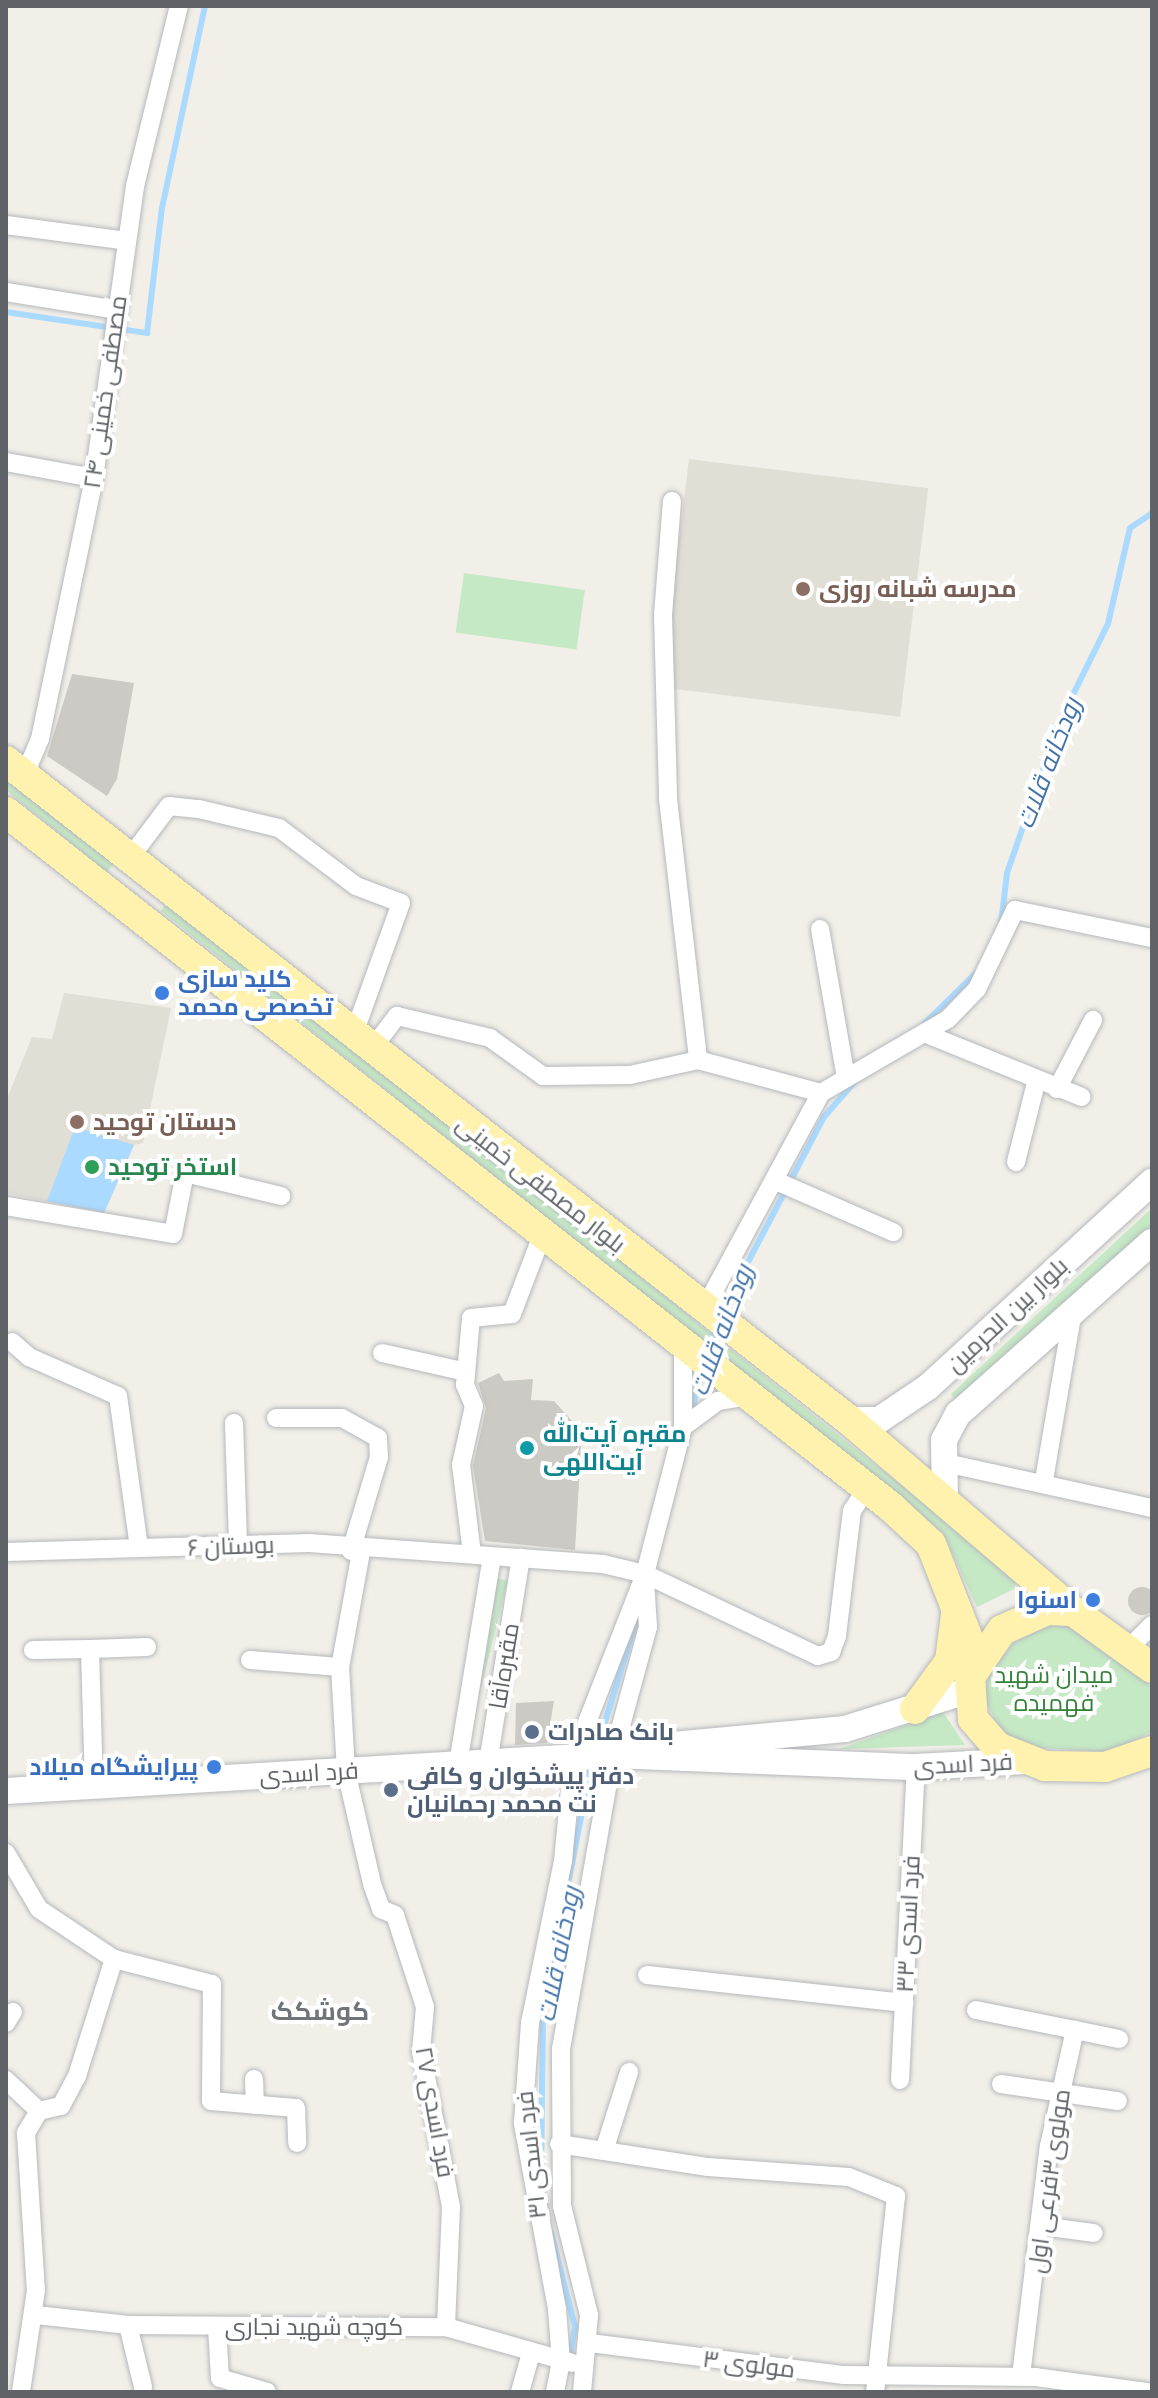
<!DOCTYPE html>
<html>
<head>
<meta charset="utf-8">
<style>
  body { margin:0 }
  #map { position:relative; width:1158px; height:2398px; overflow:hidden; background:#f1efe8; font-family:Ubuntu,Cairo,sans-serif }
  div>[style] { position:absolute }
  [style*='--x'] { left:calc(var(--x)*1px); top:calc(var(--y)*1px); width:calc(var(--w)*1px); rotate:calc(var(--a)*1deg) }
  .education>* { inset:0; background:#e1ded6; transform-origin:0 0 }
  .green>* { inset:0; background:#c5e8c5; transform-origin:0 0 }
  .water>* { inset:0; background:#aadaff }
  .stream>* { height:6px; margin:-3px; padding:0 3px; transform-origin:3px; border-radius:3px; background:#aadaff }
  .building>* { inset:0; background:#cccac5 }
  .round { border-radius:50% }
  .roads { filter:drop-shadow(0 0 2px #b5b8bc) drop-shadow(0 0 2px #b5b8bc) }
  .minor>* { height:18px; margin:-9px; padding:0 9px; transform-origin:9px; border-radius:9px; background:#fff }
  .secondary>* { height:26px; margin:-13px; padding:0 13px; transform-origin:13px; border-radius:13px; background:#fff }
  .primary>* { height:30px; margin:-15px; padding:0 15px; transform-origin:15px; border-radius:15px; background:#fff2af }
  .dots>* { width:22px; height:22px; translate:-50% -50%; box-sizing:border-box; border:4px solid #fff; border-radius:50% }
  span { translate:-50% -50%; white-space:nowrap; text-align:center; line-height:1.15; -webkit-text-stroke:8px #fff; paint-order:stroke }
  .street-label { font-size:24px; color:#5f6368 }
  .education-label { font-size:24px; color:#785e54; font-weight:700 }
  .left { translate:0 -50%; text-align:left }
  .shop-label { font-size:24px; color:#366cbe; font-weight:700 }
  .right { translate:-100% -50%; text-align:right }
  .leisure-label { font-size:24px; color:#27864d; font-weight:700 }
  .culture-label { font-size:24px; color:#0d838f; font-weight:700 }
  .park-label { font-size:24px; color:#348238 }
  .service-label { font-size:24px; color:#4e5e75; font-weight:700 }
  .water-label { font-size:26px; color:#4174aa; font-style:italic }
  .neighbourhood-label { font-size:26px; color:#70757a; font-weight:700 }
  .frame { position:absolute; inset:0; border:8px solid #5f6368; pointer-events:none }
</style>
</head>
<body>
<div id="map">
  <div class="education">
    <div style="left:689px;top:459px;width:241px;height:230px;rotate:7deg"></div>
    <div style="clip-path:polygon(64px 993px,171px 1008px,143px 1143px,134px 1145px,104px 1213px,6px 1193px,6px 1101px,32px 1037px,52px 1039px)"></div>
  </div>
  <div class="green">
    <div style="left:464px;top:573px;width:122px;height:60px;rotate:8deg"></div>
    <div style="clip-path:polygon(6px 774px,116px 861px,107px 872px,6px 790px)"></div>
    <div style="clip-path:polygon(169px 900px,1017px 1578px,1014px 1589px,977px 1607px,943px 1533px,161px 911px)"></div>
    <div style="clip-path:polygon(1152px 1208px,1152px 1232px,958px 1403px,951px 1394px)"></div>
    <div style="left:496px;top:1578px;width:12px;height:168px;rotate:14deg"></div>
    <div style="clip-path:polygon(1056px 1622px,1074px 1627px,1152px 1687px,1152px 1732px,1108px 1752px,1022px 1747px,1001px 1732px,985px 1700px,989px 1671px,1015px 1642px)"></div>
    <div style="clip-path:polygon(943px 1712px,965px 1745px,839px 1749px)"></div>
  </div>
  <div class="water">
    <div style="clip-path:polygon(75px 1127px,134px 1145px,104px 1213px,47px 1201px)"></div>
  </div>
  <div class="stream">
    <div style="--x:6;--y:312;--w:143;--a:8.5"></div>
    <div style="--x:147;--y:333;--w:126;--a:-83.2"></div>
    <div style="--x:162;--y:208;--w:207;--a:-78"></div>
    <div style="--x:1001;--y:924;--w:51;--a:-83.3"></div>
    <div style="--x:1007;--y:873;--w:161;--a:-70.8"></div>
    <div style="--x:1060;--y:721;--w:108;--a:-63.7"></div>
    <div style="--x:1108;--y:624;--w:98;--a:-77.1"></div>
    <div style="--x:1130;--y:528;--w:27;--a:-34"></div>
    <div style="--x:924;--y:1024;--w:73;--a:-44.4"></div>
    <div style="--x:723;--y:1310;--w:218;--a:-62.4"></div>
    <div style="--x:824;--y:1117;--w:50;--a:-49"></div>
    <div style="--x:708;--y:1352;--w:25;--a:-72"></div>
    <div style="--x:692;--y:1413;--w:44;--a:-78.2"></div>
    <div style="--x:597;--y:1748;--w:133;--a:-72.9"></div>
    <div style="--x:541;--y:2178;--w:167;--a:-89.3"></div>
    <div style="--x:543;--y:2011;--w:254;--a:-78.9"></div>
    <div style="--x:551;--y:2232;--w:98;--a:75.8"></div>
    <div style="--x:575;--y:2327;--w:35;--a:100"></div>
  </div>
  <div class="building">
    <div style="clip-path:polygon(72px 674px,134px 683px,117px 779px,107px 796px,47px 756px)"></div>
    <div style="clip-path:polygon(499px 1373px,504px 1381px,533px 1379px,531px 1400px,554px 1401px,582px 1432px,575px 1550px,485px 1541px,473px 1466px,486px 1408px,478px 1383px)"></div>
    <div class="round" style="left:1128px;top:1587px;width:28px;height:28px"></div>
    <div style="clip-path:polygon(554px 1701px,547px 1743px,515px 1745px,516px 1703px)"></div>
  </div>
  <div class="roads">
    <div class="minor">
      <div style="--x:6;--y:225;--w:122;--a:7.5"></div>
      <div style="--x:6;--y:292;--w:112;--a:9.2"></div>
      <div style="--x:6;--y:462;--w:89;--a:10.3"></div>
      <div style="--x:672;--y:501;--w:114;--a:94.5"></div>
      <div style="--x:663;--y:615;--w:184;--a:88.4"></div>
      <div style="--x:668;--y:799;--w:263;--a:83.4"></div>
      <div style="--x:24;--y:776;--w:40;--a:-66.6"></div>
      <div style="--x:40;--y:739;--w:267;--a:-78.3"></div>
      <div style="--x:94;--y:478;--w:295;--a:-82"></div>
      <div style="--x:135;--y:186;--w:185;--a:-76.3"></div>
      <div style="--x:129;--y:859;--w:66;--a:-53"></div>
      <div style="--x:169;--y:806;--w:30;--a:6"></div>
      <div style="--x:199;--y:809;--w:82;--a:13.4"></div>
      <div style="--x:279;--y:828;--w:96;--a:37"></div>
      <div style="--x:356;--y:886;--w:48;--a:20.7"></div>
      <div style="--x:401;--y:903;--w:141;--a:109.8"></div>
      <div style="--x:820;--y:929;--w:151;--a:80.1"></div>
      <div style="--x:924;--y:1033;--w:170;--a:22.1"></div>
      <div style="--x:371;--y:1050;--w:43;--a:-52.6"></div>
      <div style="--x:397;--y:1016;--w:96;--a:13.3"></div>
      <div style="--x:490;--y:1038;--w:65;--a:35.6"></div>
      <div style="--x:543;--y:1076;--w:87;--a:-0.7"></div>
      <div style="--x:630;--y:1075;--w:70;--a:-12.4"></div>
      <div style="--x:698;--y:1060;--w:127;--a:15"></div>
      <div style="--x:1057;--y:1089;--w:78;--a:-62.4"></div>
      <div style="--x:1016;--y:1162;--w:81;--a:-75.8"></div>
      <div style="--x:776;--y:1181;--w:128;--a:23.6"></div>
      <div style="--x:6;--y:1206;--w:169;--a:9.5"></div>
      <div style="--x:173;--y:1234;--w:62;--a:-78.9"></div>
      <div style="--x:185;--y:1173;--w:99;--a:13.5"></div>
      <div style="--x:703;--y:1311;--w:248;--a:-61.6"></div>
      <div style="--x:821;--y:1093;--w:147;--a:-30.2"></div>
      <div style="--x:948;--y:1019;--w:42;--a:-46"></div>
      <div style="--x:977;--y:989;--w:88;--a:-64.3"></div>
      <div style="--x:1015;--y:910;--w:140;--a:11.6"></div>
      <div style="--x:12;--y:1342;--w:23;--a:41"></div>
      <div style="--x:29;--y:1357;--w:97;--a:23.7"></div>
      <div style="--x:118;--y:1396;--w:152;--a:82.1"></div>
      <div style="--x:382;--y:1353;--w:86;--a:12.7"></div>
      <div style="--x:276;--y:1418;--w:66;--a:0"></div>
      <div style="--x:342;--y:1418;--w:41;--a:29.1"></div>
      <div style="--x:378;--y:1438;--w:19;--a:87"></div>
      <div style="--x:379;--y:1457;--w:98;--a:106.6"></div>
      <div style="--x:234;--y:1423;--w:123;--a:88.1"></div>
      <div style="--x:683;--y:1427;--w:44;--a:-36.6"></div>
      <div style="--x:718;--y:1401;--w:31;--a:-9"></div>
      <div style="--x:941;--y:1462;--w:216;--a:12.3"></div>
      <div style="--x:1044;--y:1480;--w:166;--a:-80.3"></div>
      <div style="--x:6;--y:1552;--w:303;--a:-1.7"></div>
      <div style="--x:309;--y:1543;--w:295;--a:4.1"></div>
      <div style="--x:603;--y:1564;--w:43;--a:13.4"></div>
      <div style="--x:645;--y:1574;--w:191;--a:25.4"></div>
      <div style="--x:818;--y:1656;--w:14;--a:-17"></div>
      <div style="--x:831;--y:1652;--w:17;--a:-69"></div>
      <div style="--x:837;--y:1636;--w:126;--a:-83.2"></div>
      <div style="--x:852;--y:1511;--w:27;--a:-57"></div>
      <div style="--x:361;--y:1552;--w:117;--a:100.3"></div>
      <div style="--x:340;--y:1667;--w:104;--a:86.7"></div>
      <div style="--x:346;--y:1771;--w:116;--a:77"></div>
      <div style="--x:372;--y:1884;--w:27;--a:70"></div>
      <div style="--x:381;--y:1909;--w:15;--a:23"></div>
      <div style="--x:395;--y:1915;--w:97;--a:71.9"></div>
      <div style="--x:425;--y:2007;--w:44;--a:95.2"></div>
      <div style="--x:421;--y:2051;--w:159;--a:79.1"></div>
      <div style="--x:451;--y:2207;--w:120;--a:92.4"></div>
      <div style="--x:472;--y:1554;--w:90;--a:-97"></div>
      <div style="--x:461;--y:1465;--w:60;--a:-77.6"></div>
      <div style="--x:474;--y:1406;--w:23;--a:-113"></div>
      <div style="--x:465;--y:1385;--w:67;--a:-84.9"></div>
      <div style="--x:471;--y:1318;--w:41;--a:-5.6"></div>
      <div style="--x:512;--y:1314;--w:87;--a:-69.1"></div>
      <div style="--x:33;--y:1650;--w:57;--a:-1"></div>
      <div style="--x:1126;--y:1651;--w:37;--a:-45"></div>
      <div style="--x:250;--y:1660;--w:90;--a:4.4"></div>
      <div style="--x:488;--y:1763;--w:208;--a:-80.9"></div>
      <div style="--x:458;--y:1764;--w:210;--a:-80.7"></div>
      <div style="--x:94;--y:1786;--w:137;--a:-91.7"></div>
      <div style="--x:90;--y:1649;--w:57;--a:-2"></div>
      <div style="--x:6;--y:1853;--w:65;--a:59.5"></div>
      <div style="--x:39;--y:1909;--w:90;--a:33.7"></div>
      <div style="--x:114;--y:1959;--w:101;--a:14.3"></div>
      <div style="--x:212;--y:1984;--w:117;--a:90.5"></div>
      <div style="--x:211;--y:2101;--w:85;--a:4.7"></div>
      <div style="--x:296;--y:2108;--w:35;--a:88"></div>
      <div style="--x:647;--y:1975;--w:259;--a:6.2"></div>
      <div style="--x:976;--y:2010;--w:101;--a:11.4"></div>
      <div style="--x:6;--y:2023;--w:13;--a:-58"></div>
      <div style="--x:254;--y:2079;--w:26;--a:88"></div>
      <div style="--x:6;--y:2080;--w:45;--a:43.2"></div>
      <div style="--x:39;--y:2111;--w:26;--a:121"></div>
      <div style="--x:26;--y:2133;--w:157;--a:86.4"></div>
      <div style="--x:36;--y:2290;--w:103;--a:98.4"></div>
      <div style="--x:900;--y:2080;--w:313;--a:-87.1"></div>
      <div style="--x:1001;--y:2084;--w:118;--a:8.3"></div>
      <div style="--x:39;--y:2111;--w:23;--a:-13"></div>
      <div style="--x:61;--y:2106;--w:34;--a:-62"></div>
      <div style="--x:77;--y:2076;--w:123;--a:-72.5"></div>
      <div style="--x:559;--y:2144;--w:151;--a:8.8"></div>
      <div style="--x:708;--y:2167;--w:141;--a:4.1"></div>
      <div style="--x:849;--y:2177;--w:51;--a:22"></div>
      <div style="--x:896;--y:2196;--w:197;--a:96.1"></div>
      <div style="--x:604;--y:2151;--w:83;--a:-72.4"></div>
      <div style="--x:1042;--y:2226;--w:52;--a:7.7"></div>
      <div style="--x:36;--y:2315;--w:93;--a:6.2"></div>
      <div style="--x:128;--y:2325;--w:318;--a:0.4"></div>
      <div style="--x:446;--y:2327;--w:131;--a:15.9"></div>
      <div style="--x:128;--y:2325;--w:64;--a:76.4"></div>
      <div style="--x:217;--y:2326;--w:52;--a:86.7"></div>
      <div style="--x:220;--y:2378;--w:49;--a:16.6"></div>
      <div style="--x:590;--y:2343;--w:256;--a:7.2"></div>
      <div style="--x:844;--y:2375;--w:192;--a:0.6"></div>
      <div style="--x:1036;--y:2377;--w:112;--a:7.7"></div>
      <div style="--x:1021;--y:2376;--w:232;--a:-83.1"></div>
      <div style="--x:1049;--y:2146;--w:119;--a:-77.4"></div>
      <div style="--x:1075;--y:2030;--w:45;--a:11.6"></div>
      <div style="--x:520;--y:2392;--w:41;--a:-74.2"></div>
      <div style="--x:555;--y:2392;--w:31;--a:-79"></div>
      <div style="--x:561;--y:2362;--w:53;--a:-94.3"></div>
      <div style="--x:557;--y:2309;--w:189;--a:-100.4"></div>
      <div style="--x:523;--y:2123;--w:100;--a:-86"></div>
      <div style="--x:530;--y:2023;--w:165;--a:-78.5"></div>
      <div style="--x:563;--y:1861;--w:103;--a:-84.5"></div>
      <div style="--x:573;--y:1758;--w:198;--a:-68.6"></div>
      <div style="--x:645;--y:1574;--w:152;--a:-75.5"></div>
      <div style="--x:683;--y:1427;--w:85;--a:-90"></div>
      <div style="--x:582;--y:2392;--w:77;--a:-84.8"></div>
      <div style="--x:589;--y:2315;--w:112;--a:-103.9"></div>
      <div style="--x:562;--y:2206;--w:157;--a:-90.4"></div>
      <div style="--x:561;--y:2049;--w:299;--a:-80"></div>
      <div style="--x:613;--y:1755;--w:133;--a:-74.7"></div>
      <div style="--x:648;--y:1627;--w:46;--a:-93.7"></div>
    </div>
    <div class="secondary">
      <div style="--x:849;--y:1420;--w:30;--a:0"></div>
      <div style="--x:879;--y:1420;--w:59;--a:-34"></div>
      <div style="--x:928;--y:1387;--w:304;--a:-42.5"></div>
      <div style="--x:945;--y:1503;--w:63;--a:-90.9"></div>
      <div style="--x:944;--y:1440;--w:30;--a:-62"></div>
      <div style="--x:958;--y:1414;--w:259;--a:-41.6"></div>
      <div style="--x:630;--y:1749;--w:216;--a:-5.3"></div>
      <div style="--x:845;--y:1729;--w:128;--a:-17.3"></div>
      <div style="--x:6;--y:1791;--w:608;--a:-3.39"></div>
      <div style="--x:613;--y:1755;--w:303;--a:2.3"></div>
      <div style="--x:916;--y:1767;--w:110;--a:-3.1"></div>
    </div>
    <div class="primary">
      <div style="--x:6;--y:761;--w:1070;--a:38.02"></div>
      <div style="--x:849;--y:1420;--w:294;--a:40.5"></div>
      <div style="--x:1073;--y:1611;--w:97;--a:35.8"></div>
      <div style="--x:6;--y:812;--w:1125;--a:38.14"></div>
      <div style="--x:891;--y:1507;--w:54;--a:42.8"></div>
      <div style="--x:931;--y:1544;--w:123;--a:68.6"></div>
      <div style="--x:1073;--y:1611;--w:26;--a:-178"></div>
      <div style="--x:1047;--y:1610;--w:49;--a:156"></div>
      <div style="--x:1002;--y:1630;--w:57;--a:124.2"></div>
      <div style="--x:970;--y:1677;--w:42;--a:85.9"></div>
      <div style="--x:973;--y:1719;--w:37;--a:49"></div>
      <div style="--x:997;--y:1747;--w:52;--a:21.6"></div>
      <div style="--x:1045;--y:1766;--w:60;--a:1"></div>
      <div style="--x:1105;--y:1767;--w:50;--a:-18.8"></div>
      <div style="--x:915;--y:1709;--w:59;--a:-53.9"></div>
      <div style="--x:950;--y:1661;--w:47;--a:-82.7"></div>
    </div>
  </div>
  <div class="dots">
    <div style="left:803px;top:589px;background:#8d6e63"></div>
    <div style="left:162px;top:993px;background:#3f7fe0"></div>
    <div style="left:77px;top:1122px;background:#8d6e63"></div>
    <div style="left:92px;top:1167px;background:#2e9e5b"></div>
    <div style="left:527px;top:1448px;background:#0f9aa8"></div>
    <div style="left:1093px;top:1600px;background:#3f7fe0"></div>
    <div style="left:532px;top:1732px;background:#5c6f8a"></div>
    <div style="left:214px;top:1767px;background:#3f7fe0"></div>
    <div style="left:391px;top:1790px;background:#5c6f8a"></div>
  </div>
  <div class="street-label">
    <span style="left:105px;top:392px;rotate:-82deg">مصطفی خمینی ۲۴</span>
    <span style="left:541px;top:1184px;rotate:38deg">بلوار مصطفی خمینی</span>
    <span style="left:1007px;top:1315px;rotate:-43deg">بلوار بین الحرمین</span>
    <span style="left:231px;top:1546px;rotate:-2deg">بوستان ۶</span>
    <span style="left:504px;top:1666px;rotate:-81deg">مقبره‌آقا</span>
    <span style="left:963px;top:1764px;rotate:-3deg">فرد اسدی</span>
    <span style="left:309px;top:1773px;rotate:-3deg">فرد اسدی</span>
    <span style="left:908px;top:1924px;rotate:-87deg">فرد اسدی ۳۳</span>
    <span style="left:435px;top:2112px;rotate:80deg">فرد اسدی ۲۷</span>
    <span style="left:531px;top:2155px;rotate:-96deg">فرد اسدی ۳۱</span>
    <span style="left:1049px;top:2181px;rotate:-82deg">مولوی۳فرعی اول</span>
    <span style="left:314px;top:2327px">کوچه شهید ‌نجاری</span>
    <span style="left:749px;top:2364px;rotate:7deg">مولوی ۳</span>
  </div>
  <div class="education-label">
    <span class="left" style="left:819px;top:589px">مدرسه شبانه روزی</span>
    <span class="left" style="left:93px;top:1122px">دبستان توحید</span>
  </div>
  <div class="shop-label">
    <span class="left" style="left:178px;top:993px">کلید سازی<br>تخصصی محمد</span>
    <span class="right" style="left:1077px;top:1600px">اسنوا</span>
    <span class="right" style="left:198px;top:1767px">پیرایشگاه میلاد</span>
  </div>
  <div class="leisure-label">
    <span class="left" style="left:108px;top:1167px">استخر توحید</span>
  </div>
  <div class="culture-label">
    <span class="left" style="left:543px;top:1448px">مقبره آیت‌الله<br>آیت‌اللهی</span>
  </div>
  <div class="park-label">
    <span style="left:1054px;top:1689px">میدان شهید<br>فهمیده</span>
  </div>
  <div class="service-label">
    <span class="left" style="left:548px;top:1732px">بانک صادرات</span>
    <span class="left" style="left:407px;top:1790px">دفتر پیشخوان و کافی<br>نت محمد رحمانیان</span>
  </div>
  <div class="water-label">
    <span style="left:1048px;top:763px;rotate:-69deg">رودخانه قلات</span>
    <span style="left:721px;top:1330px;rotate:-70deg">رودخانه قلات</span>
    <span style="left:558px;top:1954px;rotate:-79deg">رودخانه قلات</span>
  </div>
  <div class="neighbourhood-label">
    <span style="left:320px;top:2011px">کوشکک</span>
  </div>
  <div class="frame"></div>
</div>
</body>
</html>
